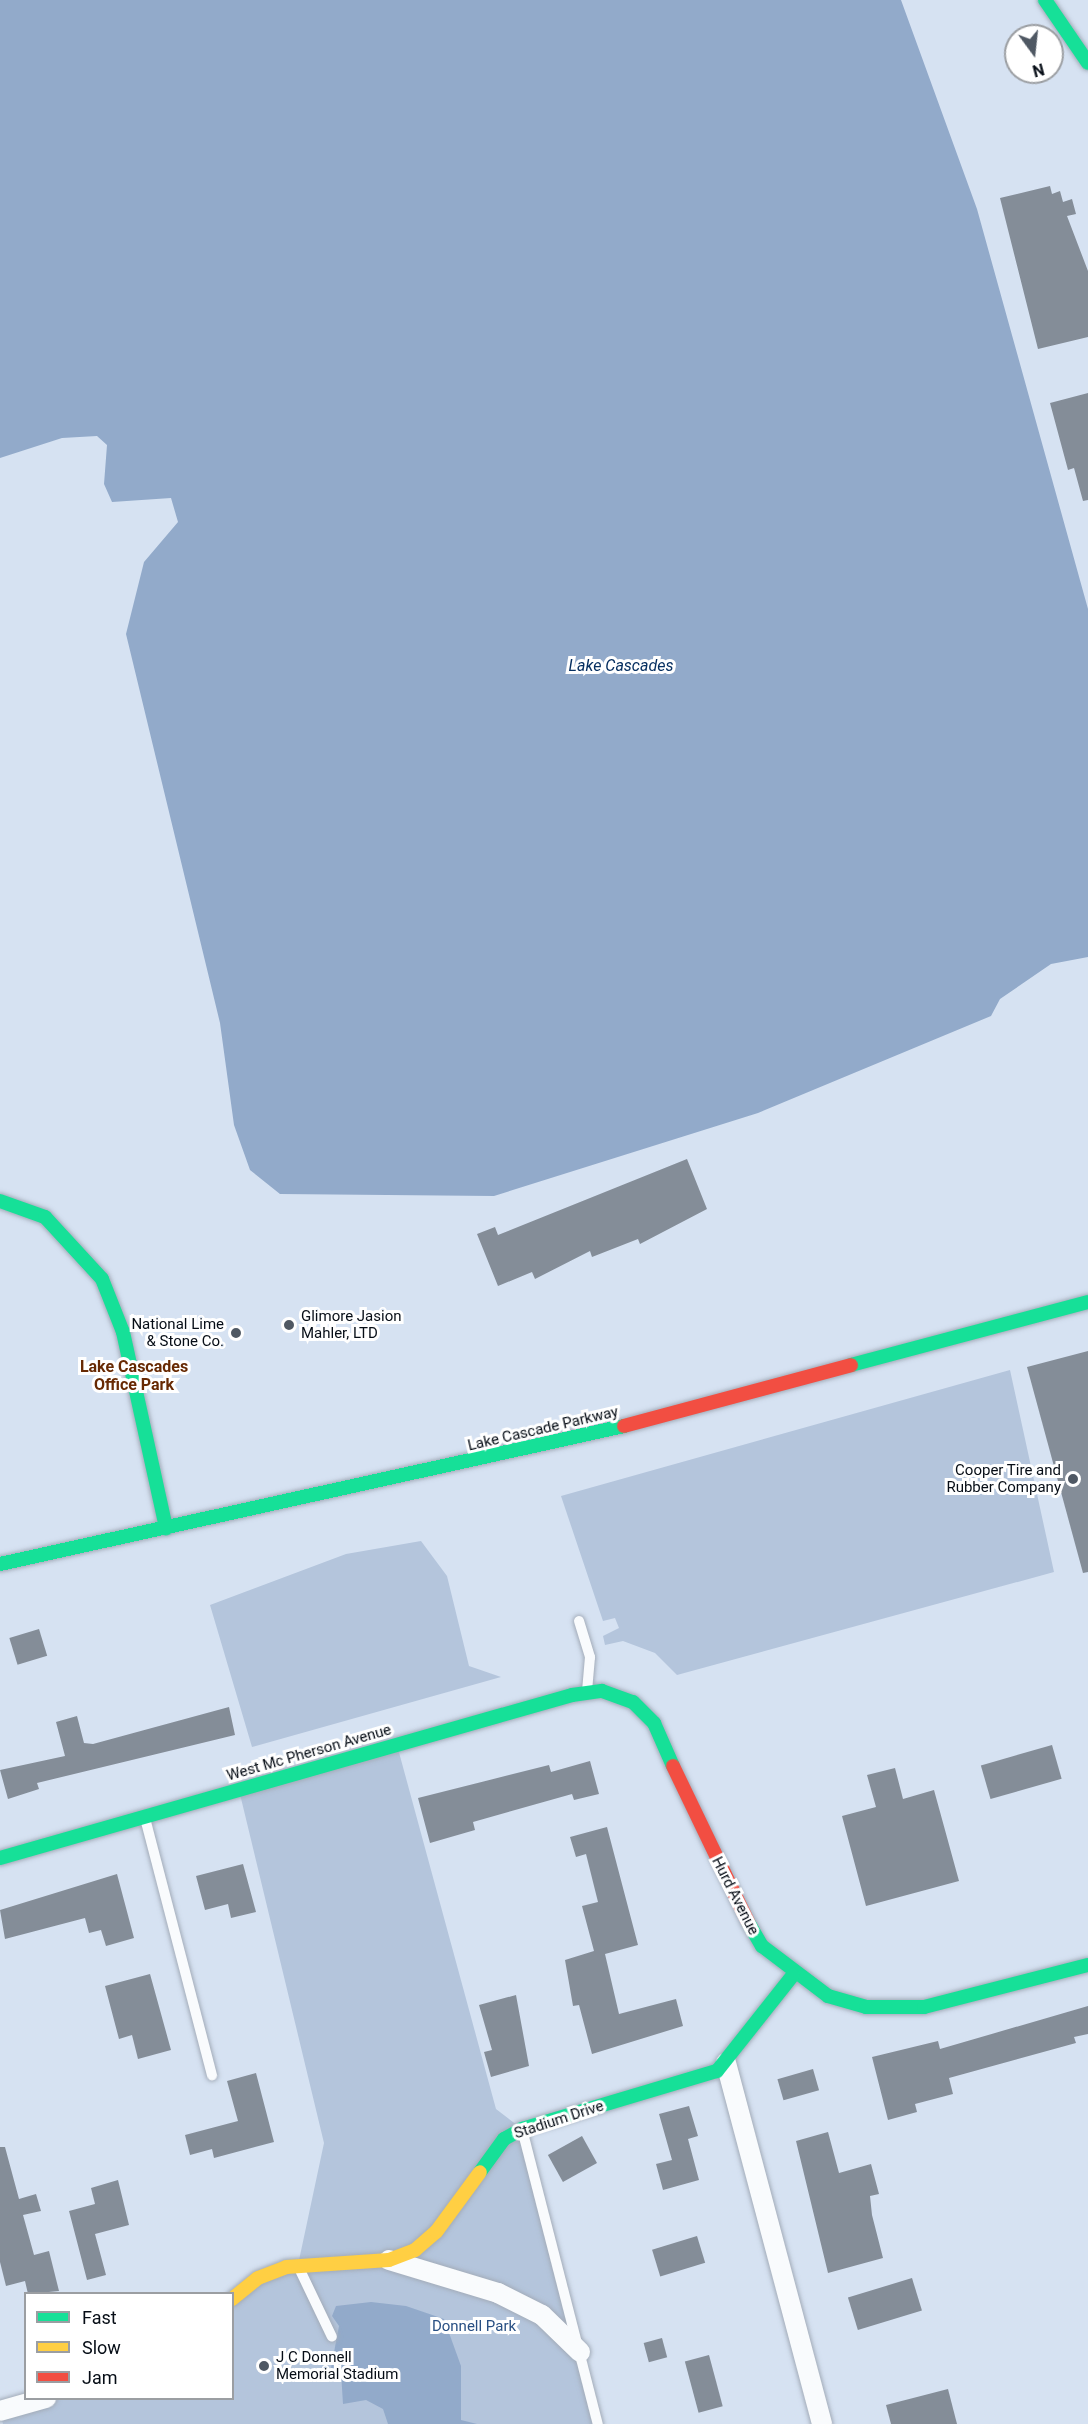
<!DOCTYPE html>
<html>
<head>
<meta charset="utf-8">
<style>
  body { margin:0 }
  #map { position:relative; width:1088px; height:2424px; overflow:hidden; background:#d6e2f2; font-family:Roboto,sans-serif }
  div>[style] { position:absolute }
  [style*='--x'] { left:calc(var(--x)*1px); top:calc(var(--y)*1px); width:calc(var(--w)*1px); rotate:calc(var(--a)*1deg) }
  .green>* { inset:0; background:#b4c5dc }
  .water>* { inset:0; background:#92aaca }
  .building>* { inset:0; background:#848d98; transform-origin:0 0 }
  .roads { filter:drop-shadow(0 0 2px #a3acb9) drop-shadow(0 0 2px #a3acb9) }
  .lane>* { height:10px; margin:-5px; padding:0 5px; transform-origin:5px; border-radius:5px; background:#f9fbfd }
  .street>* { height:20px; margin:-10px; padding:0 10px; transform-origin:10px; border-radius:10px; background:#f9fbfd }
  .fast>* { height:14px; margin:-7px; padding:0 7px; transform-origin:7px; border-radius:7px; background:#16e098 }
  .slow>* { height:14px; margin:-7px; padding:0 7px; transform-origin:7px; border-radius:7px; background:#ffcf43 }
  .jam>* { height:14px; margin:-7px; padding:0 7px; transform-origin:7px; border-radius:7px; background:#f24e42 }
  .dots>* { width:16px; height:16px; translate:-50% -50%; box-sizing:border-box; border:3px solid #fff; border-radius:50% }
  span { translate:-50% -50%; white-space:nowrap; text-align:center; line-height:1.15; -webkit-text-stroke:6px #fff; paint-order:stroke }
  .poi-label { font-size:15px; color:#060d16 }
  .left { translate:0 -50%; text-align:left }
  .right { translate:-100% -50%; text-align:right }
  .street-label { font-size:15px; color:#060d16 }
  .park-label { font-size:15px; color:#284f83 }
  .water-label { font-size:16px; color:#062f60; font-style:italic }
  .neighbourhood-label { font-size:16px; color:#672903; font-weight:700 }
  .legend { position:absolute; left:24px; top:2292px; width:210px; height:108px; box-sizing:border-box; background:#fff; border:2px solid #9b9ea2; margin:0; padding:8px 10px; list-style:none; font-size:18px; color:#060d16 }
  .legend li { display:flex; align-items:center; gap:12px; height:30px }
  .legend b { width:30px; border:2px solid #9b9ea2 }
  .north { position:absolute; left:1004px; top:24px; width:60px; height:60px; box-sizing:border-box; background:#fff; border:2px solid #9b9ea2; border-radius:50%; rotate:165deg; font-size:16px; font-weight:700; line-height:24px; text-align:center; color:#060d16 }
  .north::after { content:''; display:block; margin:auto; width:21px; height:27px; background:#4f5863; clip-path:polygon(50% 0,100% 100%,50% 72%,0 100%) }
</style>
</head>
<body>
<div id="map">
  <div class="green">
    <div style="clip-path:polygon(1010px 1370px,1054px 1572px,677px 1675px,655px 1653px,623px 1641px,605px 1645px,603px 1636px,619px 1628px,615px 1618px,603px 1621px,561px 1496px)"></div>
    <div style="clip-path:polygon(421px 1541px,447px 1576px,469px 1666px,501px 1677px,252px 1747px,210px 1605px,346px 1554px)"></div>
    <div style="clip-path:polygon(397px 1745px,496px 2109px,522px 2129px,598px 2424px,3px 2424px,0 2413px,46px 2399px,232px 2398px,233px 2299px,298px 2265px,324px 2143px,239px 1790px)"></div>
  </div>
  <div class="water">
    <div style="clip-path:polygon(0 0,901px 0,977px 209px,1088px 609px,1088px 957px,1051px 964px,1000px 999px,991px 1016px,758px 1113px,494px 1196px,280px 1194px,250px 1170px,234px 1125px,220px 1023px,126px 634px,144px 562px,178px 522px,171px 498px,112px 502px,104px 484px,107px 445px,97px 436px,62px 438px,0 458px)"></div>
    <div style="clip-path:polygon(371px 2302px,406px 2306px,444px 2319px,461px 2366px,461px 2420px,477px 2424px,388px 2424px,383px 2409px,366px 2400px,343px 2404px,341px 2372px,331px 2368px,339px 2326px,332px 2316px,336px 2306px)"></div>
  </div>
  <div class="building">
    <div style="clip-path:polygon(1050px 186px,1052px 194px,1060px 191px,1063px 202px,1072px 199px,1076px 214px,1067px 216px,1088px 271px,1088px 337px,1038px 349px,1000px 198px)"></div>
    <div style="clip-path:polygon(1088px 393px,1088px 500px,1083px 501px,1074px 468px,1068px 470px,1050px 403px)"></div>
    <div style="clip-path:polygon(687px 1159px,707px 1209px,640px 1244px,638px 1239px,592px 1257px,590px 1251px,535px 1279px,532px 1272px,498px 1286px,477px 1234px,495px 1227px,498px 1235px)"></div>
    <div style="clip-path:polygon(1088px 1351px,1088px 1572px,1083px 1573px,1027px 1367px)"></div>
    <div style="left:39px;top:1629px;width:28px;height:31px;rotate:73deg"></div>
    <div style="clip-path:polygon(229px 1707px,235px 1735px,37px 1783px,39px 1789px,8px 1799px,0 1770px,65px 1756px,56px 1722px,77px 1716px,84px 1743px,93px 1744px)"></div>
    <div style="left:1052px;top:1745px;width:35px;height:74px;rotate:74deg"></div>
    <div style="clip-path:polygon(590px 1761px,599px 1794px,574px 1800px,572px 1794px,473px 1822px,475px 1830px,430px 1843px,418px 1798px,549px 1765px,551px 1772px)"></div>
    <div style="clip-path:polygon(895px 1768px,903px 1799px,934px 1790px,959px 1881px,866px 1906px,842px 1816px,876px 1807px,867px 1775px)"></div>
    <div style="clip-path:polygon(607px 1827px,638px 1945px,605px 1954px,619px 2014px,676px 1999px,683px 2026px,592px 2054px,579px 2005px,573px 2006px,565px 1960px,594px 1951px,582px 1906px,598px 1902px,586px 1854px,576px 1857px,570px 1837px)"></div>
    <div style="clip-path:polygon(243px 1864px,256px 1912px,231px 1918px,228px 1904px,205px 1910px,196px 1876px)"></div>
    <div style="clip-path:polygon(117px 1874px,134px 1938px,106px 1946px,101px 1930px,89px 1933px,85px 1918px,5px 1939px,0 1910px)"></div>
    <div style="clip-path:polygon(150px 1974px,171px 2050px,138px 2059px,132px 2035px,119px 2039px,105px 1986px)"></div>
    <div style="clip-path:polygon(516px 1995px,529px 2066px,491px 2077px,484px 2052px,492px 2050px,479px 2005px)"></div>
    <div style="clip-path:polygon(1088px 2006px,1088px 2034px,1074px 2037px,1076px 2043px,949px 2078px,953px 2094px,915px 2104px,917px 2112px,888px 2120px,872px 2057px,938px 2041px,940px 2049px)"></div>
    <div style="left:813px;top:2069px;width:22px;height:37px;rotate:74deg"></div>
    <div style="clip-path:polygon(256px 2073px,274px 2142px,214px 2158px,212px 2149px,190px 2155px,185px 2135px,238px 2121px,227px 2081px)"></div>
    <div style="clip-path:polygon(689px 2106px,698px 2136px,688px 2139px,699px 2180px,663px 2190px,656px 2164px,672px 2160px,659px 2114px)"></div>
    <div style="clip-path:polygon(828px 2132px,839px 2173px,871px 2164px,879px 2194px,870px 2196px,872px 2215px,883px 2258px,828px 2273px,796px 2141px)"></div>
    <div style="left:582px;top:2136px;width:31px;height:39px;rotate:61deg"></div>
    <div style="clip-path:polygon(0 2147px,5px 2147px,19px 2199px,36px 2194px,41px 2211px,23px 2215px,34px 2255px,49px 2251px,59px 2291px,28px 2294px,25px 2281px,6px 2286px,0 2262px)"></div>
    <div style="clip-path:polygon(118px 2180px,129px 2225px,95px 2234px,106px 2275px,87px 2280px,69px 2211px,95px 2204px,91px 2188px)"></div>
    <div style="left:697px;top:2236px;width:28px;height:47px;rotate:73deg"></div>
    <div style="left:912px;top:2278px;width:34px;height:67px;rotate:73deg"></div>
    <div style="left:662px;top:2338px;width:20px;height:19px;rotate:75deg"></div>
    <div style="left:709px;top:2355px;width:53px;height:25px;rotate:75deg"></div>
    <div style="clip-path:polygon(948px 2389px,957px 2424px,891px 2424px,886px 2405px)"></div>
  </div>
  <div class="roads">
    <div class="lane">
      <div style="--x:579;--y:1621;--w:38;--a:73"></div>
      <div style="--x:590;--y:1657;--w:35;--a:95"></div>
      <div style="--x:145;--y:1818;--w:266;--a:75.4"></div>
      <div style="--x:522;--y:2129;--w:305;--a:75.6"></div>
      <div style="--x:299;--y:2268;--w:76;--a:64.4"></div>
    </div>
    <div class="street">
      <div style="--x:726;--y:2063;--w:374;--a:75.1"></div>
      <div style="--x:389;--y:2260;--w:114;--a:16.8"></div>
      <div style="--x:498;--y:2293;--w:49;--a:26.6"></div>
      <div style="--x:542;--y:2315;--w:53;--a:44.2"></div>
      <div style="--x:0;--y:2411;--w:48;--a:-15.8"></div>
    </div>
    <div class="fast">
      <div style="--x:1045;--y:0;--w:76;--a:55.7"></div>
      <div style="--x:0;--y:1201;--w:48;--a:19.6"></div>
      <div style="--x:45;--y:1217;--w:84;--a:47.4"></div>
      <div style="--x:102;--y:1279;--w:57;--a:68.4"></div>
      <div style="--x:123;--y:1332;--w:201;--a:77.6"></div>
      <div style="--x:851;--y:1365;--w:245;--a:-14.9"></div>
      <div style="--x:0;--y:1564;--w:639;--a:-12.47"></div>
      <div style="--x:0;--y:1858;--w:595;--a:-15.91"></div>
      <div style="--x:572;--y:1695;--w:30;--a:-8"></div>
      <div style="--x:602;--y:1691;--w:33;--a:20"></div>
      <div style="--x:633;--y:1702;--w:30;--a:45"></div>
      <div style="--x:654;--y:1723;--w:47;--a:66.2"></div>
      <div style="--x:748;--y:1922;--w:28;--a:60"></div>
      <div style="--x:762;--y:1946;--w:83;--a:37.1"></div>
      <div style="--x:828;--y:1996;--w:40;--a:16"></div>
      <div style="--x:866;--y:2007;--w:58;--a:0"></div>
      <div style="--x:924;--y:2007;--w:169;--a:-14.4"></div>
      <div style="--x:480;--y:2172;--w:41;--a:-54"></div>
      <div style="--x:504;--y:2139;--w:21;--a:-29"></div>
      <div style="--x:522;--y:2129;--w:203;--a:-16.6"></div>
      <div style="--x:717;--y:2071;--w:122;--a:-51.6"></div>
    </div>
    <div class="slow">
      <div style="--x:232;--y:2299;--w:33;--a:-39"></div>
      <div style="--x:258;--y:2278;--w:30;--a:-21"></div>
      <div style="--x:286;--y:2267;--w:103;--a:-3.9"></div>
      <div style="--x:389;--y:2260;--w:28;--a:-21"></div>
      <div style="--x:415;--y:2250;--w:28;--a:-41"></div>
      <div style="--x:436;--y:2232;--w:74;--a:-53.7"></div>
    </div>
    <div class="jam">
      <div style="--x:624;--y:1426;--w:235;--a:-15"></div>
      <div style="--x:673;--y:1766;--w:173;--a:64.3"></div>
    </div>
  </div>
  <div class="dots">
    <div style="left:289px;top:1325px;background:#4f5863"></div>
    <div style="left:236px;top:1333px;background:#4f5863"></div>
    <div style="left:1073px;top:1479px;background:#4f5863"></div>
    <div style="left:264px;top:2366px;background:#4f5863"></div>
  </div>
  <div class="poi-label">
    <span class="left" style="left:301px;top:1325px">Glimore Jasion<br>Mahler, LTD</span>
    <span class="right" style="left:224px;top:1333px">National Lime<br>&amp; Stone Co.</span>
    <span class="right" style="left:1061px;top:1479px">Cooper Tire and<br>Rubber Company</span>
    <span class="left" style="left:276px;top:2366px">J C Donnell<br>Memorial Stadium</span>
  </div>
  <div class="street-label">
    <span style="left:543px;top:1429px;rotate:-13deg">Lake Cascade Parkway</span>
    <span style="left:309px;top:1753px;rotate:-16deg">West Mc Pherson Avenue</span>
    <span style="left:735px;top:1896px;rotate:63deg">Hurd Avenue</span>
    <span style="left:559px;top:2120px;rotate:-18deg">Stadium Drive</span>
  </div>
  <div class="park-label">
    <span style="left:474px;top:2327px">Donnell Park</span>
  </div>
  <div class="water-label">
    <span style="left:621px;top:666px">Lake Cascades</span>
  </div>
  <div class="neighbourhood-label">
    <span style="left:134px;top:1376px">Lake Cascades<br>Office Park</span>
  </div>
  <ul class="legend">
  <li><b style="height:8px;background:#16e098"></b>Fast</li>
  <li><b style="height:8px;background:#ffcf43"></b>Slow</li>
  <li><b style="height:8px;background:#f24e42"></b>Jam</li>
  </ul>
  <div class="north">N</div>
</div>
</body>
</html>
